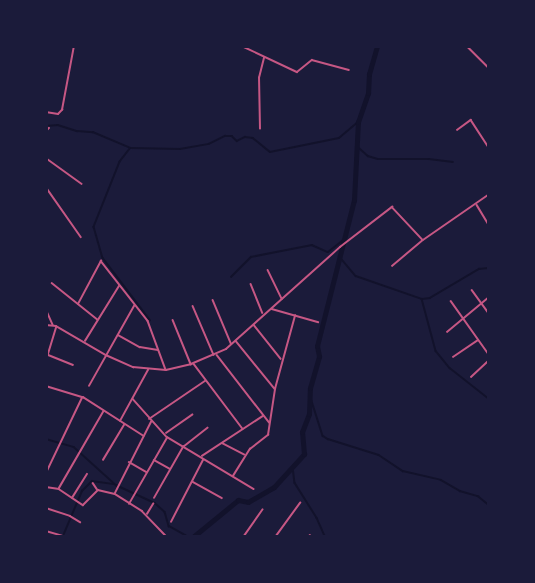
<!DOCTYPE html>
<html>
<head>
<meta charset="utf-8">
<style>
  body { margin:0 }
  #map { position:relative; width:535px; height:583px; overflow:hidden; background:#1b1b3a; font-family:"PT Sans Narrow",sans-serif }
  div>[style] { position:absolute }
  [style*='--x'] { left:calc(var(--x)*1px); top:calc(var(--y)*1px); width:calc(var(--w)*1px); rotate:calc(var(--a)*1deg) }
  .stream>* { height:1.5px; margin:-0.75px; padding:0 0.75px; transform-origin:0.75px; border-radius:0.75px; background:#12122b }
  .river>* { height:5px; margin:-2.5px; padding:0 2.5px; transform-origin:2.5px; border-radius:2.5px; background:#12122b }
  .minor>* { height:1.5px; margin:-0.75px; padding:0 0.75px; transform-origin:0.75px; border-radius:0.75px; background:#c65784 }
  span { translate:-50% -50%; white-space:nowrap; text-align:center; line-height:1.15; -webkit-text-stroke:5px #1b1b3a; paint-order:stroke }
  .frame { position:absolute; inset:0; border:48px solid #1b1b3a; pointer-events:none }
</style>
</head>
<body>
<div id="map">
  <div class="stream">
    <div style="--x:46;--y:126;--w:12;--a:-5"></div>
    <div style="--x:58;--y:125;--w:20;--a:18"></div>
    <div style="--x:77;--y:131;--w:16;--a:4"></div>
    <div style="--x:93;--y:132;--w:41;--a:22.8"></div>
    <div style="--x:131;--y:148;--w:49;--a:1.2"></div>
    <div style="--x:180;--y:149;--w:29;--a:-10"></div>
    <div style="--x:209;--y:144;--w:18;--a:-27"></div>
    <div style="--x:225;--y:136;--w:7;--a:0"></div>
    <div style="--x:232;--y:136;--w:7;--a:45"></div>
    <div style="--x:237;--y:141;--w:9;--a:-27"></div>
    <div style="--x:245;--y:137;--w:8;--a:7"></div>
    <div style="--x:253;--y:138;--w:22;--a:39"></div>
    <div style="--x:270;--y:152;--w:70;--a:-11.5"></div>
    <div style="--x:339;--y:138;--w:25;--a:-40"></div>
    <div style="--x:357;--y:146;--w:15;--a:42"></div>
    <div style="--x:368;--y:156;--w:10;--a:17"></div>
    <div style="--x:378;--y:159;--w:51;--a:0"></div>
    <div style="--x:429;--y:159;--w:24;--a:7"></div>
    <div style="--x:130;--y:149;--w:16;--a:128"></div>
    <div style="--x:120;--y:162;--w:70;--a:111.8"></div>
    <div style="--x:94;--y:227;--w:32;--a:74"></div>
    <div style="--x:103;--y:258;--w:78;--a:52.8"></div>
    <div style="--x:339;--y:256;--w:26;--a:50"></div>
    <div style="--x:356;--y:276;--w:70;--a:19.2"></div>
    <div style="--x:422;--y:299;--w:8;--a:-7"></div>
    <div style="--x:430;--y:298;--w:57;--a:-30.6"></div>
    <div style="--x:479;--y:269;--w:9;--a:-6"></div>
    <div style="--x:231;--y:277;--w:28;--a:-45"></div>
    <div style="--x:251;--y:257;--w:62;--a:-11.1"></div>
    <div style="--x:312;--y:245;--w:17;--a:24"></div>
    <div style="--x:328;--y:252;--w:23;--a:-38"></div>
    <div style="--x:422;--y:299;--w:54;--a:74.9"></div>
    <div style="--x:436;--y:351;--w:22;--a:51"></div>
    <div style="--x:450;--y:368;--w:48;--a:38.3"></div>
    <div style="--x:310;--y:395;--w:43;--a:72.4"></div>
    <div style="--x:323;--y:436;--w:6;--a:31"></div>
    <div style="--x:328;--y:439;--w:53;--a:17.4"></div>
    <div style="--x:379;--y:455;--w:29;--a:34"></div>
    <div style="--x:403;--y:471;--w:39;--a:13"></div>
    <div style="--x:441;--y:480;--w:22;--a:30"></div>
    <div style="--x:460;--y:491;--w:19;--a:16"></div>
    <div style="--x:478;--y:496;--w:13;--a:39"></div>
    <div style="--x:46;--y:439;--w:29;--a:16"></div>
    <div style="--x:74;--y:447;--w:57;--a:42.1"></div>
    <div style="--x:116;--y:485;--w:43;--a:24.8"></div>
    <div style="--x:155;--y:503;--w:13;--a:42"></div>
    <div style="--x:165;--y:512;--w:15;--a:74"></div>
    <div style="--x:169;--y:526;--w:21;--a:29"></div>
    <div style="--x:293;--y:467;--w:16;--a:83"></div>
    <div style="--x:295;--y:483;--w:41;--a:57.8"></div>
    <div style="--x:317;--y:518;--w:20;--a:66"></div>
    <div style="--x:63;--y:536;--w:49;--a:-67.1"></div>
    <div style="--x:82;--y:491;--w:14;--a:-45"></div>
    <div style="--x:92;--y:481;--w:22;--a:8"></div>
  </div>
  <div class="river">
    <div style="--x:194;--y:536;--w:57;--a:-39.3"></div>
    <div style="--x:238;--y:500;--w:10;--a:11"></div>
    <div style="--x:248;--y:502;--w:30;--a:-30"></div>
    <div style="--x:274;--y:487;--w:45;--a:-47.7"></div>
    <div style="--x:304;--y:454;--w:22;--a:-95"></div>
    <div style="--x:302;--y:432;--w:19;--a:-69"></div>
    <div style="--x:309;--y:414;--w:26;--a:-88"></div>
    <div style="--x:310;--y:388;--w:33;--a:-74"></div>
    <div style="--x:319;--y:356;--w:10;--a:-101"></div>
    <div style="--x:317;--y:346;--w:151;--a:-75.8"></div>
    <div style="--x:354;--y:200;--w:78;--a:-87.1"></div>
    <div style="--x:358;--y:122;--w:31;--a:-71"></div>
    <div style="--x:368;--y:93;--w:19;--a:-87"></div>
    <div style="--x:369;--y:74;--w:29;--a:-74"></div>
  </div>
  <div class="minor">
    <div style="--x:242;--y:46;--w:61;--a:25.3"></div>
    <div style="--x:297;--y:72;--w:19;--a:-39"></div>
    <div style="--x:312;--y:60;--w:38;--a:15"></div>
    <div style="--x:467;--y:46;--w:30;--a:45"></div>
    <div style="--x:46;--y:112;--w:12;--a:9"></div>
    <div style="--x:58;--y:114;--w:6;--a:-45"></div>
    <div style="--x:62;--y:110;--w:65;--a:-79.4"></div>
    <div style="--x:260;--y:129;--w:51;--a:-91.1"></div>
    <div style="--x:259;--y:78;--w:21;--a:-76"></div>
    <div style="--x:457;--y:130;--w:17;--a:-36"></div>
    <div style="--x:471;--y:120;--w:31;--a:57"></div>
    <div style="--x:46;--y:131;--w:4;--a:-45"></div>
    <div style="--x:46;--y:158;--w:44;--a:35.8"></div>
    <div style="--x:46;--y:187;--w:61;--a:55"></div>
    <div style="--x:477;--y:205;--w:21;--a:59"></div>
    <div style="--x:392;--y:266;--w:39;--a:-40"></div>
    <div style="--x:268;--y:270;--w:32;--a:64"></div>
    <div style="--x:52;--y:283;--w:58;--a:38.7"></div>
    <div style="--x:251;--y:284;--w:31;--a:68"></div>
    <div style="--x:472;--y:290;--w:27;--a:54"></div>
    <div style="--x:213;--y:300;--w:47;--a:67.3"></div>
    <div style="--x:451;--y:301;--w:64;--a:54.6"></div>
    <div style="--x:78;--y:304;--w:49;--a:-61.9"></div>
    <div style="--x:101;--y:261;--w:76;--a:51.9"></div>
    <div style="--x:148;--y:321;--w:52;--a:69.8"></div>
    <div style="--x:193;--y:306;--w:53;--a:66.8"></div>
    <div style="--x:46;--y:309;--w:17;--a:66"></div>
    <div style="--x:272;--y:309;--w:48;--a:15.8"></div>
    <div style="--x:173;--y:320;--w:48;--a:67.8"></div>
    <div style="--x:46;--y:325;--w:10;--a:6"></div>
    <div style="--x:56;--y:326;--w:58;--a:30.1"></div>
    <div style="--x:106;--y:355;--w:30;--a:24"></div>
    <div style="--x:133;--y:367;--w:33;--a:5"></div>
    <div style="--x:166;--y:370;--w:26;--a:-13"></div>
    <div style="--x:191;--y:364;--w:38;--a:-23"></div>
    <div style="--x:226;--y:349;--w:153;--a:-41.8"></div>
    <div style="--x:340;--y:247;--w:66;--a:-37.6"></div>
    <div style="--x:392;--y:207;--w:45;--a:46.8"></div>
    <div style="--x:423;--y:240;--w:79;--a:-34.7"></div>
    <div style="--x:254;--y:325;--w:43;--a:51.5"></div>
    <div style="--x:447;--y:332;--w:53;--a:-39.7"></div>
    <div style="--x:118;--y:335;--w:25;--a:29"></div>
    <div style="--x:140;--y:347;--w:18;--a:9"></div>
    <div style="--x:85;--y:341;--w:65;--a:-58.3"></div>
    <div style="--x:236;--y:341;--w:62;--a:50.9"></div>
    <div style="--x:46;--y:354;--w:29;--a:22"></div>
    <div style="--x:48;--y:354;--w:28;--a:-73"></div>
    <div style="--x:217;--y:355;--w:85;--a:52.2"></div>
    <div style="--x:453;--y:357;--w:30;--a:-34"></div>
    <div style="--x:194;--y:364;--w:81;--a:53"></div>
    <div style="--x:471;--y:377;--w:23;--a:-43"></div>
    <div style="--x:46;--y:386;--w:39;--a:17"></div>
    <div style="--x:83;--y:397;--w:72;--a:32.6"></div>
    <div style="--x:89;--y:386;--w:92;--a:-60.6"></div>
    <div style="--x:133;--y:399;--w:51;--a:48.2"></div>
    <div style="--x:167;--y:437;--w:101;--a:30.9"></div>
    <div style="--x:149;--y:419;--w:68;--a:-34.2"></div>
    <div style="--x:120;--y:421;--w:58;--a:-61.2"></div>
    <div style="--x:166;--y:433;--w:32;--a:-35"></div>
    <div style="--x:222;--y:443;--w:25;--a:27"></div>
    <div style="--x:202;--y:456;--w:73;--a:-33.3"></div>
    <div style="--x:103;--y:460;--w:41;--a:-59"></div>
    <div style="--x:154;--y:460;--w:18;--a:29"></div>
    <div style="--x:129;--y:462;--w:20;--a:30"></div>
    <div style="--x:46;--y:473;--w:83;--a:-64.4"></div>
    <div style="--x:233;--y:476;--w:32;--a:-58"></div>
    <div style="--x:250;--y:449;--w:23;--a:-38"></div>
    <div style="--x:268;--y:435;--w:47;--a:-81.3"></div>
    <div style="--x:275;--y:389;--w:76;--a:-74.7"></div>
    <div style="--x:193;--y:482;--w:33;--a:29"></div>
    <div style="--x:93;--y:483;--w:7;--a:56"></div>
    <div style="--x:46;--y:487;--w:13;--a:9"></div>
    <div style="--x:59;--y:489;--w:29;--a:34"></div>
    <div style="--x:83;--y:505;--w:21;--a:-45"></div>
    <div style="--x:98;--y:490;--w:17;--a:13"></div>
    <div style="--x:115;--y:494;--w:32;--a:32"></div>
    <div style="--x:142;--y:511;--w:35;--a:46"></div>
    <div style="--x:59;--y:488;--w:88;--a:-59.9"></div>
    <div style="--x:115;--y:493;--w:80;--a:-63.1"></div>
    <div style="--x:72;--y:498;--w:28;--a:-58"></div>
    <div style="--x:154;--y:498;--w:59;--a:-60.4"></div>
    <div style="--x:183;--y:447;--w:31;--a:-38"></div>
    <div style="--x:129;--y:504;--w:76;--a:-60.1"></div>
    <div style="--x:46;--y:508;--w:25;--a:18"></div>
    <div style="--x:70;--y:516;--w:12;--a:31"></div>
    <div style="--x:147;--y:514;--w:12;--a:-59"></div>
    <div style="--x:171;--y:522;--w:70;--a:-62.7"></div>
    <div style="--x:46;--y:531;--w:19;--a:16"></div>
    <div style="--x:244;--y:536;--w:32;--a:-55"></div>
    <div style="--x:276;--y:536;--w:41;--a:-54"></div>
    <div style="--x:309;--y:536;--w:1;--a:-45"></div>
  </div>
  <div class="frame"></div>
</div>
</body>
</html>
